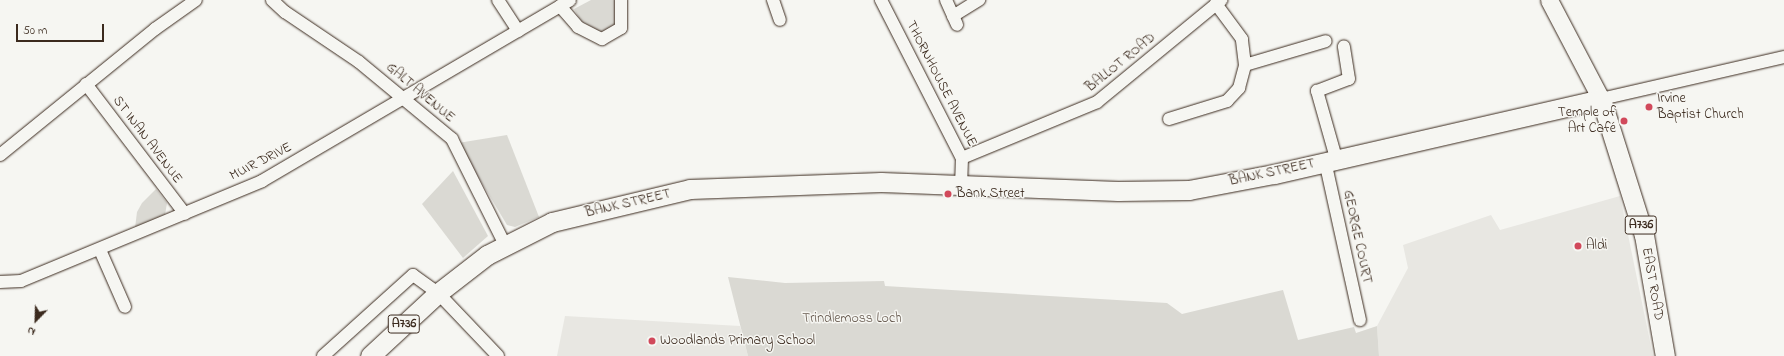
<!DOCTYPE html>
<html>
<head>
<meta charset="utf-8">
<style>
  body { margin:0 }
  #map { position:relative; width:1784px; height:356px; overflow:hidden; background:#f6f6f2; font-family:"Indie Flower",sans-serif }
  div>[style] { position:absolute }
  [style*='--x'] { left:calc(var(--x)*1px); top:calc(var(--y)*1px); width:calc(var(--w)*1px); rotate:calc(var(--a)*1deg) }
  .built>* { inset:0; background:#e8e7e2 }
  .green>* { inset:0; background:#dad9d3 }
  .roads { filter:drop-shadow(0 0 1px #3b2a1e) drop-shadow(0 0 1px #3b2a1e) }
  .minor>* { height:12px; margin:-6px; padding:0 6px; transform-origin:6px; border-radius:6px; background:#f6f6f2 }
  .secondary>* { height:17px; margin:-8.5px; padding:0 8.5px; transform-origin:8.5px; border-radius:8.5px; background:#f6f6f2 }
  .primary>* { height:19px; margin:-9.5px; padding:0 9.5px; transform-origin:9.5px; border-radius:9.5px; background:#f6f6f2 }
  .dots>* { width:11px; height:11px; translate:-50% -50%; box-sizing:border-box; border:2px solid #f6f6f2; border-radius:50% }
  span { translate:-50% -50%; white-space:nowrap; text-align:center; line-height:1.15; -webkit-text-stroke:3px #f6f6f2; paint-order:stroke }
  .shield-label span { padding:1px 3px; background:#f6f6f2; border:1px solid; border-radius:3px; -webkit-text-stroke-width:0 }
  .shield-label { font-size:13px; color:#3b2a1e; font-weight:700 }
  .street-label { font-size:14px; color:#3b2a1e }
  .poi-label { font-size:14px; color:#3b2a1e }
  .left { translate:0 -50%; text-align:left }
  .right { translate:-100% -50%; text-align:right }
  .park-label { font-size:14px; color:#63564b }
  .north { position:absolute; left:16px; top:300px; width:40px; height:40px; -webkit-text-stroke:3px #f6f6f2; paint-order:stroke; rotate:203deg; font-size:11px; font-weight:700; line-height:16px; text-align:center; color:#3b2a1e }
  .north::after { content:''; display:block; margin:auto; width:14px; height:18px; background:#3b2a1e; clip-path:polygon(50% 0,100% 100%,50% 72%,0 100%) }
  .scale { position:absolute; left:16px; top:24px; width:88px; height:18px; box-sizing:border-box; border:2px solid #3b2a1e; border-top:0; padding-left:5px; font-size:12px; line-height:14px; white-space:nowrap; color:#3b2a1e; -webkit-text-stroke:3px #f6f6f2; paint-order:stroke }
</style>
</head>
<body>
<div id="map">
  <div class="built">
    <div style="clip-path:polygon(1620px 196px,1653px 356px,1379px 356px,1377px 326px,1408px 268px,1403px 245px,1491px 215px,1500px 230px)"></div>
    <div style="clip-path:polygon(565px 316px,740px 326px,748px 356px,557px 356px)"></div>
  </div>
  <div class="green">
    <div style="clip-path:polygon(591px 0,616px 0,615px 25px,605px 31px,597px 31px,581px 21px,574px 9px)"></div>
    <div style="clip-path:polygon(507px 135px,539px 217px,515px 227px,507px 225px,458px 143px)"></div>
    <div style="clip-path:polygon(453px 171px,488px 236px,463px 258px,422px 204px)"></div>
    <div style="clip-path:polygon(156px 189px,167px 203px,165px 215px,135px 228px,137px 212px,142px 203px)"></div>
    <div style="clip-path:polygon(728px 277px,785px 283px,884px 281px,885px 286px,1167px 303px,1182px 314px,1283px 290px,1298px 340px,1354px 327px,1356px 333px,1377px 326px,1379px 356px,748px 356px)"></div>
  </div>
  <div class="roads">
    <div class="minor">
      <div style="--x:272;--y:0;--w:18;--a:43"></div>
      <div style="--x:285;--y:12;--w:89;--a:34"></div>
      <div style="--x:359;--y:62;--w:121;--a:39.6"></div>
      <div style="--x:452;--y:139;--w:121;--a:63.4"></div>
      <div style="--x:498;--y:0;--w:37;--a:57"></div>
      <div style="--x:773;--y:0;--w:21;--a:71"></div>
      <div style="--x:881;--y:0;--w:178;--a:62.9"></div>
      <div style="--x:962;--y:158;--w:27;--a:92"></div>
      <div style="--x:946;--y:0;--w:27;--a:66"></div>
      <div style="--x:560;--y:6;--w:28;--a:49"></div>
      <div style="--x:578;--y:27;--w:27;--a:27"></div>
      <div style="--x:602;--y:39;--w:22;--a:-30"></div>
      <div style="--x:621;--y:28;--w:28;--a:-90"></div>
      <div style="--x:953;--y:16;--w:31;--a:-32"></div>
      <div style="--x:1245;--y:65;--w:84;--a:-16.5"></div>
      <div style="--x:86;--y:84;--w:163;--a:52.7"></div>
      <div style="--x:1601;--y:99;--w:188;--a:-12.9"></div>
      <div style="--x:1169;--y:119;--w:61;--a:-17.2"></div>
      <div style="--x:1227;--y:101;--w:18;--a:-47"></div>
      <div style="--x:1239;--y:88;--w:24;--a:-75"></div>
      <div style="--x:1245;--y:65;--w:26;--a:-97"></div>
      <div style="--x:1242;--y:39;--w:44;--a:-126.6"></div>
      <div style="--x:0;--y:155;--w:200;--a:-39.1"></div>
      <div style="--x:155;--y:29;--w:50;--a:-35.3"></div>
      <div style="--x:962;--y:158;--w:146;--a:-22.5"></div>
      <div style="--x:1097;--y:102;--w:161;--a:-39.4"></div>
      <div style="--x:1336;--y:158;--w:70;--a:-105.8"></div>
      <div style="--x:1317;--y:91;--w:34;--a:-21"></div>
      <div style="--x:1349;--y:79;--w:33;--a:-99"></div>
      <div style="--x:1325;--y:161;--w:163;--a:77.6"></div>
      <div style="--x:100;--y:250;--w:62;--a:66.3"></div>
      <div style="--x:0;--y:282;--w:21;--a:-3"></div>
      <div style="--x:21;--y:281;--w:261;--a:-22.5"></div>
      <div style="--x:262;--y:181;--w:357;--a:-30.4"></div>
      <div style="--x:323;--y:356;--w:121;--a:-42"></div>
      <div style="--x:413;--y:275;--w:31;--a:36"></div>
      <div style="--x:438;--y:293;--w:87;--a:46.4"></div>
    </div>
    <div class="secondary">
      <div style="--x:1549;--y:0;--w:112;--a:62.3"></div>
    </div>
    <div class="primary">
      <div style="--x:370;--y:356;--w:93;--a:-42.8"></div>
      <div style="--x:438;--y:293;--w:62;--a:-37.8"></div>
      <div style="--x:487;--y:255;--w:73;--a:-26.9"></div>
      <div style="--x:552;--y:222;--w:142;--a:-13.4"></div>
      <div style="--x:690;--y:189;--w:191;--a:-2.1"></div>
      <div style="--x:881;--y:182;--w:237;--a:2.2"></div>
      <div style="--x:1118;--y:191;--w:71;--a:-0.8"></div>
      <div style="--x:1189;--y:190;--w:86;--a:-10.7"></div>
      <div style="--x:1274;--y:174;--w:335;--a:-12.9"></div>
      <div style="--x:1601;--y:99;--w:143;--a:72.5"></div>
      <div style="--x:1644;--y:235;--w:123;--a:80.2"></div>
    </div>
  </div>
  <div class="dots">
    <div style="left:1649px;top:107px;background:#d1495b"></div>
    <div style="left:1624px;top:121px;background:#d1495b"></div>
    <div style="left:948px;top:194px;background:#d1495b"></div>
    <div style="left:1578px;top:246px;background:#d1495b"></div>
    <div style="left:652px;top:341px;background:#d1495b"></div>
  </div>
  <div class="shield-label">
    <span style="left:1641px;top:225px">A736</span>
    <span style="left:404px;top:324px">A736</span>
  </div>
  <div class="street-label">
    <span style="left:1121px;top:63px;rotate:-39deg">BALLOT ROAD</span>
    <span style="left:941px;top:84px;rotate:63deg">THORNHOUSE AVENUE</span>
    <span style="left:420px;top:93px;rotate:40deg">GALT AVENUE</span>
    <span style="left:147px;top:140px;rotate:53deg">ST INAN AVENUE</span>
    <span style="left:261px;top:162px;rotate:-27deg">MUIR DRIVE</span>
    <span style="left:1272px;top:173px;rotate:-12deg">BANK STREET</span>
    <span style="left:628px;top:204px;rotate:-13deg">BANK STREET</span>
    <span style="left:1357px;top:237px;rotate:78deg">GEORGE COURT</span>
    <span style="left:1652px;top:284px;rotate:80deg">EAST ROAD</span>
  </div>
  <div class="poi-label">
    <span class="left" style="left:1657px;top:107px">Irvine<br>Baptist Church</span>
    <span class="right" style="left:1616px;top:121px">Temple of<br>Art Café</span>
    <span class="left" style="left:956px;top:194px">Bank Street</span>
    <span class="left" style="left:1586px;top:246px">Aldi</span>
    <span class="left" style="left:660px;top:341px">Woodlands Primary School</span>
  </div>
  <div class="park-label">
    <span style="left:852px;top:319px">Trindlemoss Loch</span>
  </div>
  <div class="north">N</div>
  <div class="scale">50 m</div>
</div>
</body>
</html>
